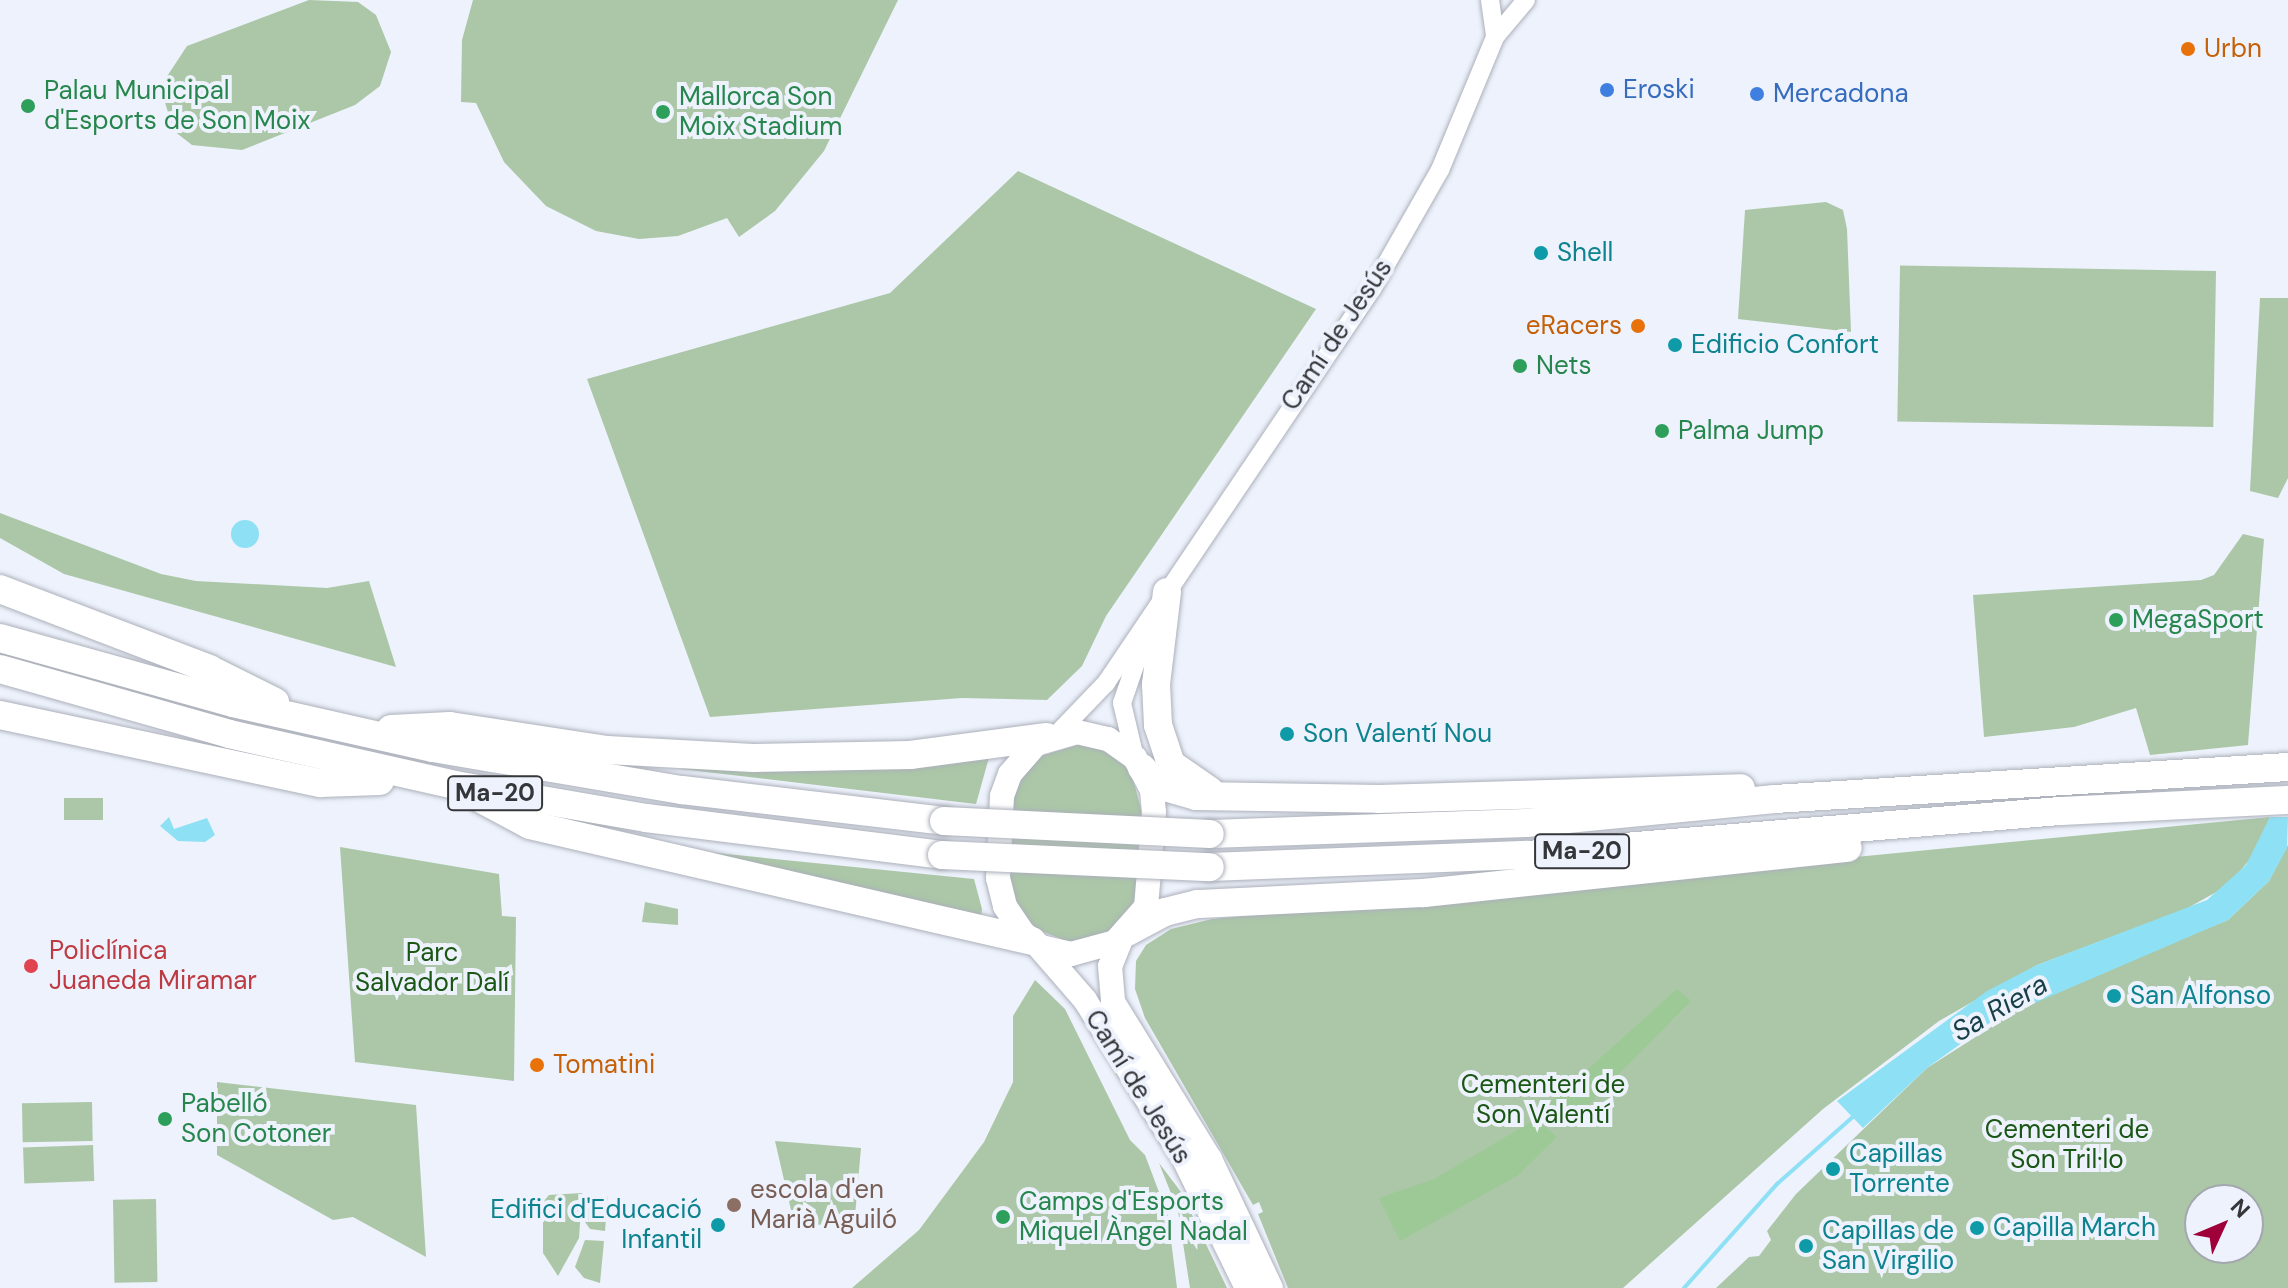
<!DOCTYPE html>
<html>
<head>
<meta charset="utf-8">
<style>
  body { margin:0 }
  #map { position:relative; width:2288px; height:1288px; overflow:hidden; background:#edf2fc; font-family:"DM Sans",sans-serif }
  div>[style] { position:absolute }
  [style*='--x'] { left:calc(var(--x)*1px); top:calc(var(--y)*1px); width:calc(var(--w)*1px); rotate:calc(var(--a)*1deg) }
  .green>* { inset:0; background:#abc7a7; transform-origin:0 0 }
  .forest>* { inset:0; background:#9dc996 }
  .water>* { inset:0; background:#8ee0f5 }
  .round { border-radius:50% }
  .stream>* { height:4px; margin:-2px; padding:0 2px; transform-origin:2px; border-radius:2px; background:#8ee0f5 }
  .roads { filter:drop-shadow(0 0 2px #acb0ba) drop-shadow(0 0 2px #acb0ba) }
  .minor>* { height:18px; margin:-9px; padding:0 9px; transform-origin:9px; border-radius:9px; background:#fff }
  .major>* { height:24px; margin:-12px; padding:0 12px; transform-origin:12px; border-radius:12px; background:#fff }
  .highway>* { height:28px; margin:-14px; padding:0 14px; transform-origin:14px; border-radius:14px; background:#fff }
  .bridges { filter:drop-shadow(0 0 2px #acb0ba) drop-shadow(0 0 2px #acb0ba) }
  .highway-bridge>* { height:28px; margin:-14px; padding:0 14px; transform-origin:14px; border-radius:14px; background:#fff }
  .dots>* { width:22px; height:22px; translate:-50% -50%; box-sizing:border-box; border:4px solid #edf2fc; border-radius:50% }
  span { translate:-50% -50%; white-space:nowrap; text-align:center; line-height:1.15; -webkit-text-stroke:8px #edf2fc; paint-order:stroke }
  .shield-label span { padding:2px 6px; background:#edf2fc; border:2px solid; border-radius:6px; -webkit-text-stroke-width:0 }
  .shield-label { font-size:24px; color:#343639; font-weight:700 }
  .food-label { font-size:26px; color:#c56008 }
  .left { translate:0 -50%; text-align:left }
  .right { translate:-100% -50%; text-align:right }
  .shop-label { font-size:26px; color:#366cbe }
  .leisure-label { font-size:26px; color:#27864d }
  .culture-label { font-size:26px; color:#0d838f }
  .street-label { font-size:26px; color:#343639 }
  .health-label { font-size:26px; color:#be3a42 }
  .park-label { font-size:26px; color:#1a5614 }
  .education-label { font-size:26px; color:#785e54 }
  .water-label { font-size:28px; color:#183f48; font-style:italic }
  .north { position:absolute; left:2184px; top:1184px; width:80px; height:80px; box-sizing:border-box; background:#edf2fc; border:2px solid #a3a7ae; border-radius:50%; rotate:46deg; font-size:22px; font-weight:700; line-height:32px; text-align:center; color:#343639 }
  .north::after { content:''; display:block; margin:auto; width:28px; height:36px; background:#a00039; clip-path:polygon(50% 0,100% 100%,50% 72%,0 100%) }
</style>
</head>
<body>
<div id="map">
  <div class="green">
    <div style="clip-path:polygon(309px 0,358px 2px,376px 15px,391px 52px,380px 86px,355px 105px,242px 150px,192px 145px,174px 131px,160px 87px,187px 46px)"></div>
    <div style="clip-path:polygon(473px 0,898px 0,824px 151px,775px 211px,739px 237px,727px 218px,678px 236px,639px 239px,596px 231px,546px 206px,504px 162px,476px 103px,461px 102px,462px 40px)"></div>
    <div style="clip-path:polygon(1018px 171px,1316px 309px,1106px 616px,1082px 666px,1047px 700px,962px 698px,710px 717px,587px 379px,890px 293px)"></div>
    <div style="clip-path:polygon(1826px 202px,1843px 210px,1847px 229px,1851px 332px,1738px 319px,1745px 210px)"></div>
    <div style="left:2216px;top:271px;width:156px;height:316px;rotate:91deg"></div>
    <div style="clip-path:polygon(2260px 298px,2288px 298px,2288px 478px,2278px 498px,2250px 491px)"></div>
    <div style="clip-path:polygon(0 513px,161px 574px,196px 581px,327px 588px,369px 581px,396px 667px,64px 574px,0 538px)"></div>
    <div style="clip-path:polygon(2243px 534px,2264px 539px,2248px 745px,2150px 755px,2136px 708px,2074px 727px,1984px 737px,1973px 595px,2201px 580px,2214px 575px)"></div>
    <div style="clip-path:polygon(1080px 744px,1101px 748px,1131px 771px,1142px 813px,1137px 894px,1129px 912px,1106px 933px,1069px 942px,1036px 929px,1018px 909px,1009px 878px,1011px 806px,1022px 775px,1041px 756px)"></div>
    <div style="clip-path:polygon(990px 754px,976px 804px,681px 769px,682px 766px)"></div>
    <div style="left:64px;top:798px;width:39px;height:22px"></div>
    <div style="clip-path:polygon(2270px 817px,2252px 857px,2227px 886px,2186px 909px,2037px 965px,1939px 1021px,1823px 1109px,1623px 1288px,1288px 1288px,1258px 1214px,1263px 1212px,1259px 1202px,1253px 1205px,1145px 1018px,1135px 989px,1136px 961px,1146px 945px,1171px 929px,1212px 919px)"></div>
    <div style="clip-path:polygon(evenodd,2288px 845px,2288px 1288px,1716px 1288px,1749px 1257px,1759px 1256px,1771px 1240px,1767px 1231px,1796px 1194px,1927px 1068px,2035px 999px,2228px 920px,2269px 881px,2288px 845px,2200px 1200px,2248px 1200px,2248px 1248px,2200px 1248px,2200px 1200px)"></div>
    <div style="clip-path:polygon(340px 847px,499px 874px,502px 916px,516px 917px,514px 1081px,355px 1062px)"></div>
    <div style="clip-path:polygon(686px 850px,974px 879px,982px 909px,981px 917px)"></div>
    <div style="clip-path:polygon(645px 902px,678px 909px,678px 925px,642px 922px)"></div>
    <div style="clip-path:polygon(1035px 980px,1065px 1009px,1130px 1140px,1145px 1155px,1168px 1216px,1177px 1288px,852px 1288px,919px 1230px,984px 1142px,1013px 1082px,1013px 1016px)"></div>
    <div style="clip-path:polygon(217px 1082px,416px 1105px,426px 1257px,353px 1217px,333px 1220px,217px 1155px)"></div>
    <div style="left:92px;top:1102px;width:39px;height:70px;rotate:89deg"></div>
    <div style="clip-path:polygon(775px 1141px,861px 1148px,854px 1227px,794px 1223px)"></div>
    <div style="left:93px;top:1145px;width:36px;height:70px;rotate:88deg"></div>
    <div style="clip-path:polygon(1159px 1163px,1181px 1192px,1227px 1288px,1190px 1288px,1178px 1211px)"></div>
    <div style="clip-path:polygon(582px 1193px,579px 1238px,558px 1276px,543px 1253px,543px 1202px,549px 1195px)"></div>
    <div style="clip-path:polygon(608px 1196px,605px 1231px,590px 1229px,585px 1222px,591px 1200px)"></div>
    <div style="left:156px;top:1199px;width:83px;height:43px;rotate:89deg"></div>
    <div style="clip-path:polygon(585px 1240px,604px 1241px,600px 1283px,584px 1278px,575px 1267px)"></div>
  </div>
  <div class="forest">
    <div style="clip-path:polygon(1677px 989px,1691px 1001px,1570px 1123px,1546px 1107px)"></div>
    <div style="clip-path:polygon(1536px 1119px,1557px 1137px,1517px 1176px,1400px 1241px,1379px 1198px,1434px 1179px)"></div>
  </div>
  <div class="water">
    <div class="round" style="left:231px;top:520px;width:28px;height:28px"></div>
    <div style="clip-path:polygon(169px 817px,174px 829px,207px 818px,215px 835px,205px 842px,178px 841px,160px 826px)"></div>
    <div style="clip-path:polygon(2270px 817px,2288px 817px,2287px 848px,2269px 881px,2228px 920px,1991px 1022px,1927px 1068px,1863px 1128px,1837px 1101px,1987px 991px,2037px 965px,2207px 900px,2246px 865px)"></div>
  </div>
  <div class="stream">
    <div style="--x:1684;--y:1288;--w:140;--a:-48.2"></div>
    <div style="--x:1777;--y:1184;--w:106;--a:-41.5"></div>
  </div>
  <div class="roads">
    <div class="minor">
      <div style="--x:1490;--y:0;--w:37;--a:82"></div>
      <div style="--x:1057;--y:734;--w:71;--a:-46.1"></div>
      <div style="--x:1106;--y:683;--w:475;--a:-56"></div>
      <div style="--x:1372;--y:289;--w:137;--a:-60.3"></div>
      <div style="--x:1440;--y:170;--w:144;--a:-67.5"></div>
      <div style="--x:1495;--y:37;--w:48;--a:-50"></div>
      <div style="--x:1135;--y:758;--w:57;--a:-103.3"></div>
      <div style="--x:1122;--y:703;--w:68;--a:-71"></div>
    </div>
    <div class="major">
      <div style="--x:1077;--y:732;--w:32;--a:13"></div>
      <div style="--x:1108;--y:739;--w:33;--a:35"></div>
      <div style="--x:1135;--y:758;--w:36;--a:62"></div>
      <div style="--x:1152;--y:790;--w:22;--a:85"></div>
      <div style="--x:1154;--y:812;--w:95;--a:94.8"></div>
      <div style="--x:1146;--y:907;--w:47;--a:131.5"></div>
      <div style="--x:1115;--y:942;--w:46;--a:164.7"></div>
      <div style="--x:1071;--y:954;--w:31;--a:-167"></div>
      <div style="--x:1041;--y:947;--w:23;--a:-142"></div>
      <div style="--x:1023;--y:933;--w:32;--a:-124"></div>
      <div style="--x:1005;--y:906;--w:29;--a:-104"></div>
      <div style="--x:998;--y:878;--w:82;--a:-87.2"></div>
      <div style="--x:1002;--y:796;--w:23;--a:-70"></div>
      <div style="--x:1010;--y:774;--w:40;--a:-49"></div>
      <div style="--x:1036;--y:744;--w:43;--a:-16.3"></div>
      <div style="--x:1122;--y:937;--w:31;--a:112"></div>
      <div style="--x:1110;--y:966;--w:36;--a:85"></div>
      <div style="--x:1113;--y:1002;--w:185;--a:58.3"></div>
      <div style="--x:1210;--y:1159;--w:143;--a:64.7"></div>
      <div style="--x:1039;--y:947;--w:70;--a:49"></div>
      <div style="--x:1085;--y:1000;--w:185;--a:58"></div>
      <div style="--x:1183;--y:1157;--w:146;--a:64"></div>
    </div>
    <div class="highway">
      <div style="--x:0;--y:589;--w:224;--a:20.9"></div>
      <div style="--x:209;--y:669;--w:74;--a:26.6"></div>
      <div style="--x:1167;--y:592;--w:93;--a:96.8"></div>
      <div style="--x:1156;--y:684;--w:41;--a:87.2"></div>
      <div style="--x:1158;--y:725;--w:41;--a:71.6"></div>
      <div style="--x:1171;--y:764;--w:47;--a:34.7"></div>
      <div style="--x:0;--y:638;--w:242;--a:15.6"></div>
      <div style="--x:233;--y:703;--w:205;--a:12.7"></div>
      <div style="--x:433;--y:748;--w:253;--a:9.6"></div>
      <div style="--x:682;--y:790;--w:264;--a:6.7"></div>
      <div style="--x:0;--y:669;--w:238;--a:15.8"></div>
      <div style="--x:229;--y:734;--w:232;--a:12.7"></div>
      <div style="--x:455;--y:785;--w:194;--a:9.8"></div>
      <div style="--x:646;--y:818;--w:298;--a:7.1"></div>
      <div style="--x:0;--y:715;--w:328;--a:12"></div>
      <div style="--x:321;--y:783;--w:59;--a:-1.9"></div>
      <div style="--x:391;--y:729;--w:59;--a:-2.9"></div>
      <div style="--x:450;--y:726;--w:159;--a:8.7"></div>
      <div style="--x:607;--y:750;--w:146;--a:3.1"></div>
      <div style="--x:753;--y:758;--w:157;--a:-1.1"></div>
      <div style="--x:910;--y:755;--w:138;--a:-7.5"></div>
      <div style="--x:1142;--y:768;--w:23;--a:47"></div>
      <div style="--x:1158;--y:785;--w:40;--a:16"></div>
      <div style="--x:1196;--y:796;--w:183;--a:0.9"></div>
      <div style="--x:1379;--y:799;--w:362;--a:-1.7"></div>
      <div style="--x:481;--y:799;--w:55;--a:28"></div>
      <div style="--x:530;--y:825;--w:515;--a:13.01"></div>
      <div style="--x:1210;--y:834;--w:316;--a:-2"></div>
      <div style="--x:1526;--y:823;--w:250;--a:-5.5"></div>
      <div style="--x:1775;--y:799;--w:514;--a:-3.57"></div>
      <div style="--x:1210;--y:867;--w:318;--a:-2.2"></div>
      <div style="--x:1528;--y:855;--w:534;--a:-4.73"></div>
      <div style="--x:2060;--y:811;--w:228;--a:-2.8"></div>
      <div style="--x:1127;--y:932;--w:43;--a:-27.8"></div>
      <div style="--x:1165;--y:912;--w:34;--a:-14"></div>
      <div style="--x:1198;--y:904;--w:226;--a:-2.8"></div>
      <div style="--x:1424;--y:893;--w:426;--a:-6.1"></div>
    </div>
  </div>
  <div class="bridges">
    <div class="highway-bridge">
      <div style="--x:944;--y:821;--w:266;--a:2.8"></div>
      <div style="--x:942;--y:855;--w:268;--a:2.6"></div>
    </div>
  </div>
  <div class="dots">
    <div style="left:2188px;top:49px;background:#e8710a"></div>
    <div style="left:1607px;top:90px;background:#3f7fe0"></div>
    <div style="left:1757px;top:94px;background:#3f7fe0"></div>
    <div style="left:28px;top:106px;background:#2e9e5b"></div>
    <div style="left:663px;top:112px;background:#2e9e5b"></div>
    <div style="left:1541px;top:253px;background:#0f9aa8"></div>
    <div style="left:1638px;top:326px;background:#e8710a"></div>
    <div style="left:1675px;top:345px;background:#0f9aa8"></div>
    <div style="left:1520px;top:366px;background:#2e9e5b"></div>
    <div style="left:1662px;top:431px;background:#2e9e5b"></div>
    <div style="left:2116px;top:620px;background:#2e9e5b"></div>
    <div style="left:1287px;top:734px;background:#0f9aa8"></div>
    <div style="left:31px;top:966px;background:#e0444e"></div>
    <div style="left:2114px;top:996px;background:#0f9aa8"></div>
    <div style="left:537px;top:1065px;background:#e8710a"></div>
    <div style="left:165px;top:1119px;background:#2e9e5b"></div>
    <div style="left:1833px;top:1169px;background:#0f9aa8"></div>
    <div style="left:734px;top:1205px;background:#8d6e63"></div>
    <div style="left:1003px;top:1217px;background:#2e9e5b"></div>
    <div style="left:718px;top:1225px;background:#0f9aa8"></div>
    <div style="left:1977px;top:1228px;background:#0f9aa8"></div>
    <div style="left:1806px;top:1246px;background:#0f9aa8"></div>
  </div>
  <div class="shield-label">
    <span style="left:495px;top:793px">Ma-20</span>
    <span style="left:1582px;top:851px">Ma-20</span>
  </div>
  <div class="food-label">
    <span class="left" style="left:2204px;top:49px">Urbn</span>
    <span class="right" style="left:1622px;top:326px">eRacers</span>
    <span class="left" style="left:553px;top:1065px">Tomatini</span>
  </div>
  <div class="shop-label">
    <span class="left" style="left:1623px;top:90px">Eroski</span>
    <span class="left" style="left:1773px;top:94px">Mercadona</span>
  </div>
  <div class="leisure-label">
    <span class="left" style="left:44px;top:106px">Palau Municipal<br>d'Esports de Son Moix</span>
    <span class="left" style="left:679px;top:112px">Mallorca Son<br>Moix Stadium</span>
    <span class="left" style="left:1536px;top:366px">Nets</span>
    <span class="left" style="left:1678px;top:431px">Palma Jump</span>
    <span class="left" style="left:2132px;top:620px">MegaSport</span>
    <span class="left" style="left:181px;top:1119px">Pabelló<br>Son Cotoner</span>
    <span class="left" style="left:1019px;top:1217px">Camps d'Esports<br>Miquel Àngel Nadal</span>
  </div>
  <div class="culture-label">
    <span class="left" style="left:1557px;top:253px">Shell</span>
    <span class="left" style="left:1691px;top:345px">Edificio Confort</span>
    <span class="left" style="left:1303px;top:734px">Son Valentí Nou</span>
    <span class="left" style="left:2130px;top:996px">San Alfonso</span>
    <span class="left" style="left:1849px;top:1169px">Capillas<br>Torrente</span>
    <span class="right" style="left:702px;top:1225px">Edifici d'Educació<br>Infantil</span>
    <span class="left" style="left:1993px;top:1228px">Capilla March</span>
    <span class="left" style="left:1822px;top:1246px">Capillas de<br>San Virgilio</span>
  </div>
  <div class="street-label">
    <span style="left:1337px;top:335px;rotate:-56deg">Camí de Jesús</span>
    <span style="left:1138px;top:1087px;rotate:58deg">Camí de Jesús</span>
  </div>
  <div class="health-label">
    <span class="left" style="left:49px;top:966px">Policlínica<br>Juaneda Miramar</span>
  </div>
  <div class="park-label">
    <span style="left:432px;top:968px">Parc<br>Salvador Dalí</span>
    <span style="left:1543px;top:1100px">Cementeri de<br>Son Valentí</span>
    <span style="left:2067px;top:1145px">Cementeri de<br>Son Tril·lo</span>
  </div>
  <div class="education-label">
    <span class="left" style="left:750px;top:1205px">escola d'en<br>Marià Aguiló</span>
  </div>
  <div class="water-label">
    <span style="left:2000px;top:1008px;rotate:-30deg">Sa Riera</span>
  </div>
  <div class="north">N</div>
</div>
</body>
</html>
